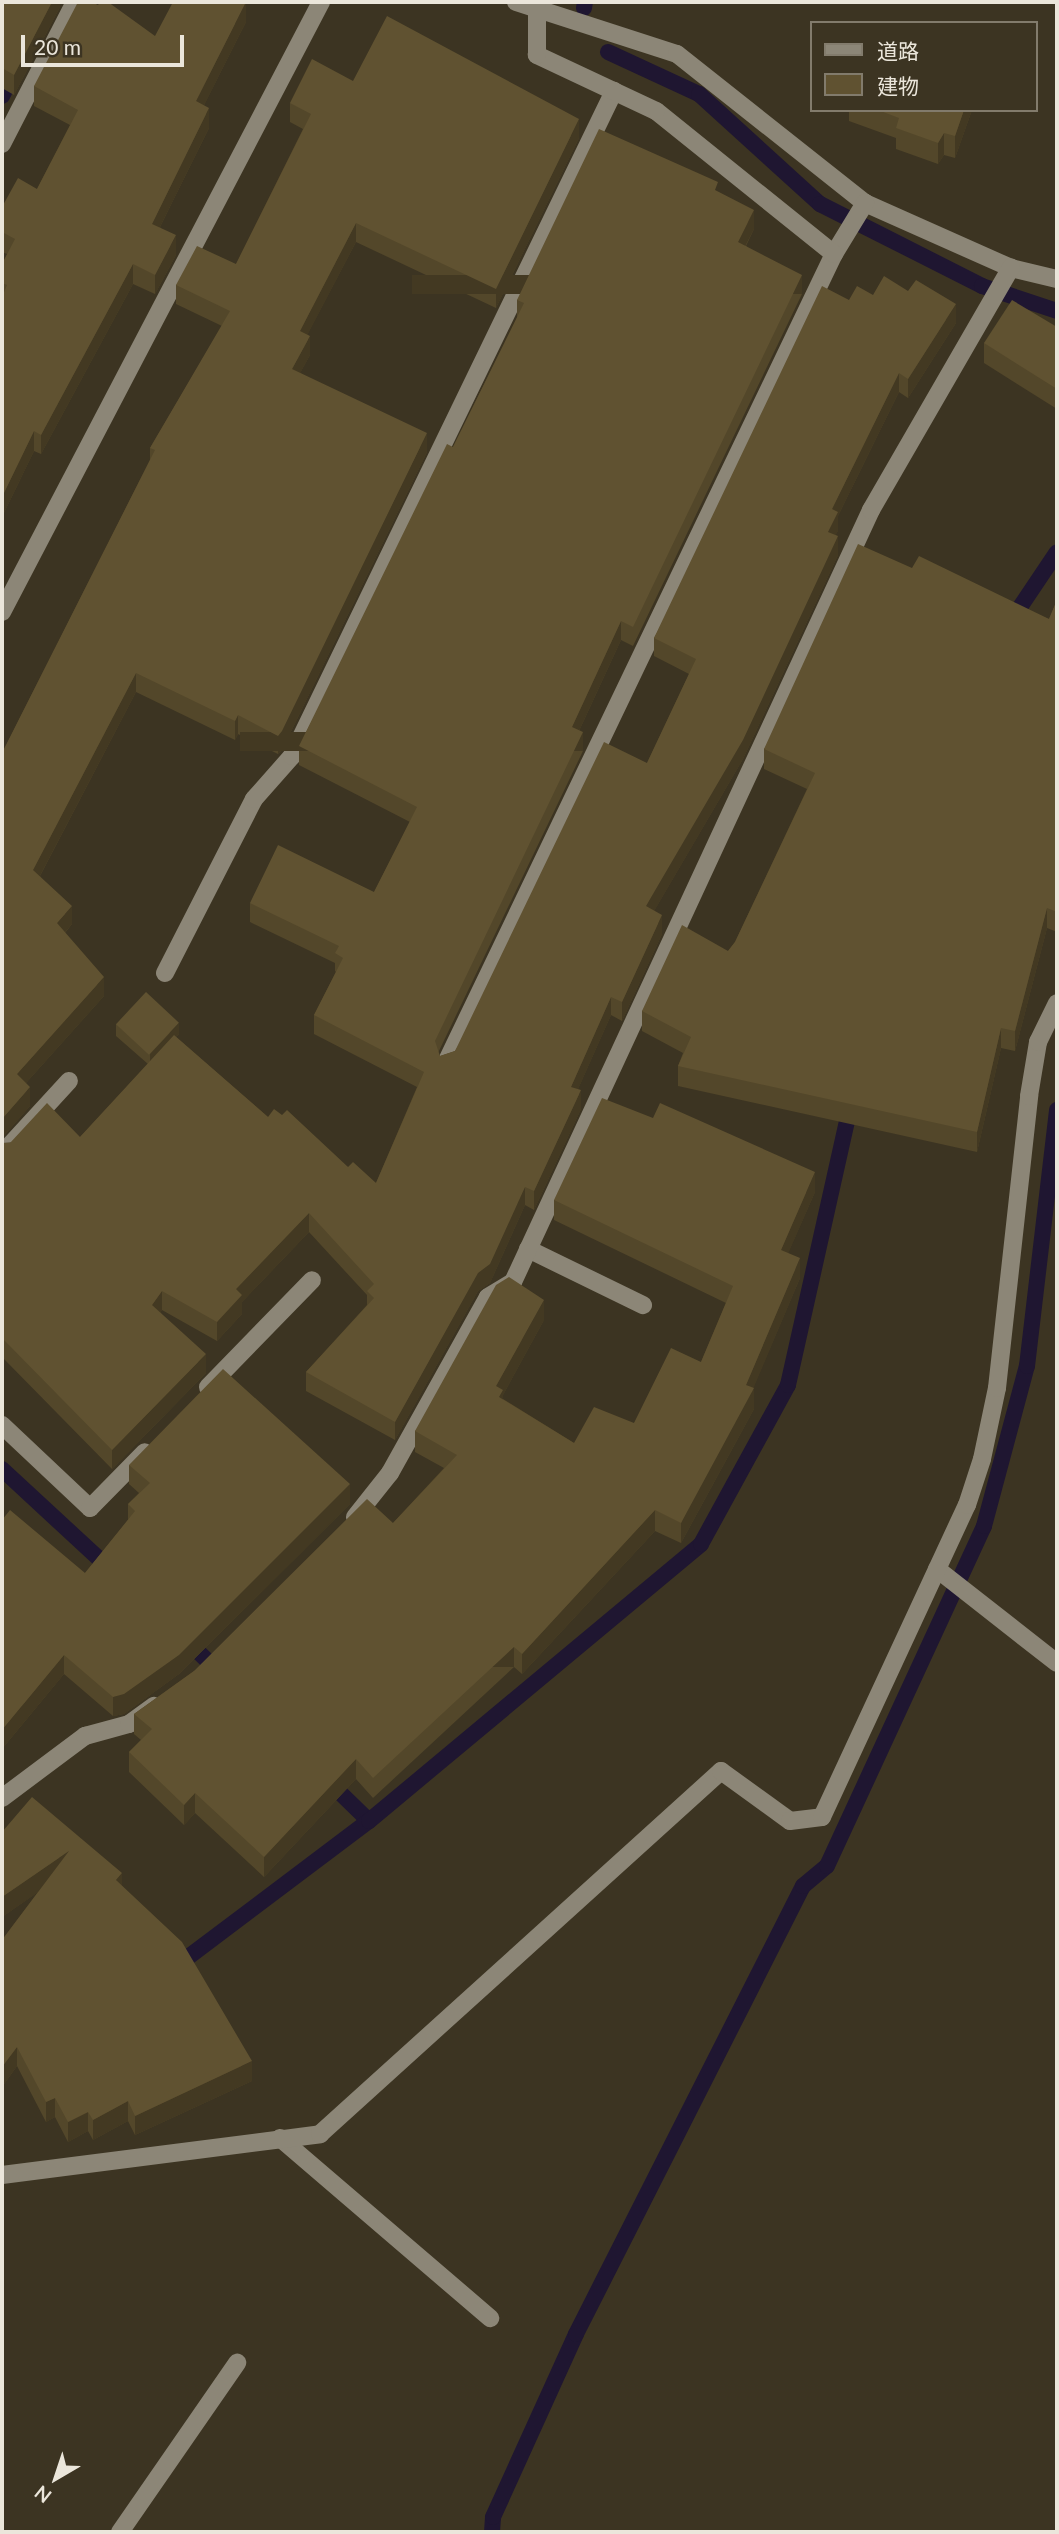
<!DOCTYPE html>
<html>
<head>
<meta charset="utf-8">
<style>
  body { margin:0 }
  #map { position:relative; width:1059px; height:2534px; overflow:hidden; background:#3c3422; font-family:Lato,"Noto Sans JP",sans-serif }
  div>[style] { position:absolute }
  [style*='--x'] { left:calc(var(--x)*1px); top:calc(var(--y)*1px); width:calc(var(--w)*1px); rotate:calc(var(--a)*1deg) }
  .stream>* { height:16px; margin:-8px; padding:0 8px; transform-origin:8px; border-radius:8px; background:#1f1631 }
  .minor>* { height:18px; margin:-9px; padding:0 9px; transform-origin:9px; border-radius:9px; background:#8c8677 }
  .wall>* { inset:0; background:#53472a }
  .shaded-wall>* { inset:0; background:#433922; transform-origin:0 0 }
  .building>* { inset:0; background:#605231; transform-origin:0 0 }
  span { translate:-50% -50%; white-space:nowrap; text-align:center; line-height:1.15; -webkit-text-stroke:7px #3c3422; paint-order:stroke }
  .frame { position:absolute; inset:0; border:4px solid #ebe6db; pointer-events:none }
  .legend { position:absolute; left:810px; top:21px; width:228px; height:91px; box-sizing:border-box; background:#3c3422; border:2px solid #827b6c; margin:0; padding:9px 12px; list-style:none; font-size:21px; color:#ebe6db }
  .legend li { display:flex; align-items:center; gap:14px; height:35px }
  .legend b { width:35px; border:2px solid #827b6c }
  .north { position:absolute; left:21px; top:2443px; width:70px; height:70px; -webkit-text-stroke:5px #3c3422; paint-order:stroke; rotate:219deg; font-size:19px; font-weight:700; line-height:28px; text-align:center; color:#ebe6db }
  .north::after { content:''; display:block; margin:auto; width:24px; height:32px; background:#ebe6db; clip-path:polygon(50% 0,100% 100%,50% 72%,0 100%) }
  .scale { position:absolute; left:21px; top:35px; width:163px; height:32px; box-sizing:border-box; border:4px solid #ebe6db; border-top:0; padding-left:9px; font-size:21px; line-height:24px; white-space:nowrap; color:#ebe6db; -webkit-text-stroke:5px #3c3422; paint-order:stroke }
</style>
</head>
<body>
<div id="map">
  <div class="stream">
    <div style="--x:584;--y:8;--w:6;--a:-81"></div>
    <div style="--x:608;--y:52;--w:100;--a:24.8"></div>
    <div style="--x:699;--y:94;--w:164;--a:42.3"></div>
    <div style="--x:820;--y:204;--w:182;--a:26.8"></div>
    <div style="--x:982;--y:286;--w:79;--a:18.4"></div>
    <div style="--x:2;--y:96;--w:29;--a:-63"></div>
    <div style="--x:1010;--y:622;--w:84;--a:-56.1"></div>
    <div style="--x:2;--y:1469;--w:149;--a:42.8"></div>
    <div style="--x:184;--y:1638;--w:52;--a:44.2"></div>
    <div style="--x:328;--y:1781;--w:57;--a:44.3"></div>
    <div style="--x:175;--y:1967;--w:243;--a:-37"></div>
    <div style="--x:369;--y:1821;--w:432;--a:-39.8"></div>
    <div style="--x:701;--y:1544;--w:181;--a:-61.3"></div>
    <div style="--x:788;--y:1385;--w:290;--a:-77.4"></div>
    <div style="--x:492;--y:2532;--w:15;--a:-86"></div>
    <div style="--x:493;--y:2517;--w:201;--a:-65.6"></div>
    <div style="--x:576;--y:2334;--w:502;--a:-63.13"></div>
    <div style="--x:803;--y:1886;--w:31;--a:-40"></div>
    <div style="--x:827;--y:1866;--w:374;--a:-65.2"></div>
    <div style="--x:984;--y:1526;--w:166;--a:-75"></div>
    <div style="--x:1027;--y:1366;--w:258;--a:-83.3"></div>
  </div>
  <div class="minor">
    <div style="--x:516;--y:2;--w:169;--a:17.9"></div>
    <div style="--x:677;--y:54;--w:240;--a:38.4"></div>
    <div style="--x:865;--y:203;--w:160;--a:24"></div>
    <div style="--x:1011;--y:268;--w:47;--a:13.4"></div>
    <div style="--x:2;--y:144;--w:160;--a:-62.8"></div>
    <div style="--x:834;--y:254;--w:60;--a:-58.7"></div>
    <div style="--x:2;--y:612;--w:688;--a:-62.39"></div>
    <div style="--x:165;--y:973;--w:195;--a:-62.9"></div>
    <div style="--x:254;--y:799;--w:57;--a:-48.5"></div>
    <div style="--x:292;--y:756;--w:739;--a:-64.16"></div>
    <div style="--x:445;--y:1065;--w:899;--a:-64.38"></div>
    <div style="--x:834;--y:254;--w:228;--a:-141.2"></div>
    <div style="--x:656;--y:111;--w:132;--a:-154.8"></div>
    <div style="--x:537;--y:55;--w:48;--a:-90"></div>
    <div style="--x:2;--y:1154;--w:99;--a:-47.5"></div>
    <div style="--x:528;--y:1249;--w:128;--a:26"></div>
    <div style="--x:208;--y:1387;--w:149;--a:-45.8"></div>
    <div style="--x:2;--y:1425;--w:121;--a:43.3"></div>
    <div style="--x:90;--y:1508;--w:78;--a:-45.5"></div>
    <div style="--x:355;--y:1517;--w:56;--a:-51.5"></div>
    <div style="--x:390;--y:1473;--w:201;--a:-60.9"></div>
    <div style="--x:488;--y:1297;--w:29;--a:-31"></div>
    <div style="--x:513;--y:1282;--w:851;--a:-65.12"></div>
    <div style="--x:871;--y:510;--w:280;--a:-60"></div>
    <div style="--x:937;--y:1569;--w:152;--a:38.1"></div>
    <div style="--x:2;--y:1798;--w:104;--a:-36.8"></div>
    <div style="--x:85;--y:1736;--w:46;--a:-15.3"></div>
    <div style="--x:129;--y:1724;--w:31;--a:-36"></div>
    <div style="--x:280;--y:2138;--w:277;--a:40.6"></div>
    <div style="--x:2;--y:2175;--w:321;--a:-7.3"></div>
    <div style="--x:320;--y:2134;--w:541;--a:-42.15"></div>
    <div style="--x:721;--y:1771;--w:85;--a:35.9"></div>
    <div style="--x:790;--y:1821;--w:32;--a:-7"></div>
    <div style="--x:822;--y:1817;--w:344;--a:-65.1"></div>
    <div style="--x:967;--y:1505;--w:48;--a:-71.9"></div>
    <div style="--x:982;--y:1459;--w:73;--a:-78.1"></div>
    <div style="--x:997;--y:1388;--w:294;--a:-83.7"></div>
    <div style="--x:1029;--y:1096;--w:55;--a:-80.5"></div>
    <div style="--x:1038;--y:1042;--w:43;--a:-64"></div>
    <div style="--x:120;--y:2532;--w:206;--a:-55.3"></div>
  </div>
  <div class="wall">
    <div style="clip-path:polygon(2px 2px,60px 2px,60px 7px,14px 95px,2px 88px)"></div>
    <div style="clip-path:polygon(246px 22px,204px 105px,209px 128px,160px 227px,176px 255px,155px 294px,133px 284px,41px 454px,34px 451px,2px 517px,2px 264px,7px 254px,2px 252px,2px 207px,37px 189px,70px 125px,34px 106px,34px 86px,155px 36px)"></div>
    <div style="clip-path:polygon(353px 81px,579px 138px,496px 308px,356px 242px,307px 335px,310px 355px,300px 373px,427px 452px,282px 750px,278px 754px,238px 734px,235px 740px,136px 692px,40px 876px,72px 924px,65px 933px,104px 996px,26px 1083px,30px 1106px,2px 1138px,2px 753px,150px 460px,150px 448px,222px 326px,176px 304px,176px 285px,236px 264px,303px 129px,290px 122px,290px 103px)"></div>
    <div style="clip-path:polygon(849px 110px,972px 110px,955px 158px,944px 155px,938px 164px,896px 149px,896px 138px,849px 121px)"></div>
    <div style="clip-path:polygon(718px 192px,754px 229px,746px 246px,802px 294px,633px 646px,621px 640px,579px 731px,583px 751px,438px 1053px,440px 1056px,455px 1051px,647px 763px,689px 674px,654px 656px,654px 638px,849px 300px,873px 295px,956px 323px,908px 398px,899px 392px,838px 516px,838px 531px,835px 535px,838px 555px,743px 759px,654px 911px,662px 934px,622px 1021px,611px 1015px,578px 1089px,581px 1109px,534px 1210px,525px 1205px,490px 1283px,478px 1291px,395px 1440px,306px 1391px,306px 1372px,367px 1305px,367px 1295px,309px 1232px,242px 1302px,242px 1314px,217px 1341px,162px 1310px,160px 1312px,206px 1373px,112px 1469px,2px 1357px,2px 1143px,80px 1137px,148px 1064px,116px 1036px,116px 1024px,179px 1034px,176px 1037px,268px 1117px,348px 1167px,376px 1183px,417px 1087px,314px 1034px,314px 1015px,336px 972px,335px 971px,335px 963px,250px 922px,250px 903px,374px 892px,410px 822px,299px 765px,299px 746px,453px 447px,517px 318px,517px 300px)"></div>
    <div style="clip-path:polygon(1057px 327px,1057px 409px,984px 363px,984px 343px)"></div>
    <div style="clip-path:polygon(912px 568px,1049px 619px,1057px 600px,1057px 932px,1047px 928px,1015px 1051px,1001px 1048px,977px 1152px,678px 1086px,678px 1066px,683px 1053px,642px 1031px,642px 1011px,728px 951px,735px 942px,807px 789px,764px 769px,764px 749px)"></div>
    <div style="clip-path:polygon(815px 1192px,788px 1253px,800px 1278px,753px 1388px,754px 1409px,681px 1543px,655px 1531px,522px 1674px,514px 1667px,373px 1798px,356px 1779px,264px 1877px,195px 1813px,184px 1825px,129px 1772px,129px 1752px,141px 1740px,134px 1734px,134px 1714px,194px 1671px,393px 1523px,444px 1468px,415px 1452px,415px 1431px,544px 1320px,503px 1395px,503px 1399px,574px 1443px,634px 1423px,701px 1362px,726px 1303px,554px 1220px,554px 1200px)"></div>
    <div style="clip-path:polygon(129px 1465px,350px 1504px,179px 1674px,124px 1714px,113px 1716px,64px 1674px,2px 1749px,85px 1573px,128px 1520px,128px 1504px,139px 1493px,129px 1484px)"></div>
    <div style="clip-path:polygon(2px 1832px,122px 1886px,252px 2081px,135px 2135px,128px 2121px,93px 2140px,88px 2131px,68px 2142px,55px 2117px,46px 2122px,17px 2066px,2px 2087px,2px 1940px,38px 1892px,2px 1917px)"></div>
  </div>
  <div class="shaded-wall">
    <div style="clip-path:polygon(52px 2px,60px 2px,60px 7px,14px 95px,14px 75px)"></div>
    <div style="clip-path:polygon(246px 2px,246px 22px,196px 121px,196px 101px)"></div>
    <div style="clip-path:polygon(209px 108px,209px 128px,152px 243px,152px 224px)"></div>
    <div style="clip-path:polygon(964px 110px,972px 110px,955px 158px,955px 136px)"></div>
    <div style="clip-path:polygon(579px 119px,579px 138px,496px 308px,496px 289px)"></div>
    <div style="clip-path:polygon(944px 133px,944px 155px,938px 164px,938px 143px)"></div>
    <div style="clip-path:polygon(754px 210px,754px 229px,738px 260px,738px 242px)"></div>
    <div style="clip-path:polygon(356px 223px,356px 242px,300px 349px,300px 331px)"></div>
    <div style="clip-path:polygon(176px 235px,176px 255px,155px 294px,155px 275px)"></div>
    <div style="clip-path:polygon(133px 264px,133px 284px,41px 454px,41px 435px)"></div>
    <div style="left:802px;top:275px;width:19px;height:390px;rotate:90deg"></div>
    <div style="clip-path:polygon(956px 304px,956px 323px,908px 398px,908px 379px)"></div>
    <div style="clip-path:polygon(310px 336px,310px 355px,292px 388px,292px 369px)"></div>
    <div style="clip-path:polygon(899px 373px,899px 392px,838px 516px,838px 531px,828px 550px,828px 532px,832px 509px)"></div>
    <div style="clip-path:polygon(34px 431px,34px 451px,2px 517px,2px 497px)"></div>
    <div style="clip-path:polygon(427px 433px,427px 452px,282px 750px,278px 754px,278px 736px)"></div>
    <div style="clip-path:polygon(838px 536px,838px 555px,743px 759px,646px 925px,646px 906px)"></div>
    <div style="clip-path:polygon(621px 621px,621px 640px,572px 746px,572px 727px)"></div>
    <div style="clip-path:polygon(136px 673px,136px 692px,33px 889px,33px 870px)"></div>
    <div style="clip-path:polygon(238px 715px,238px 734px,235px 740px,235px 721px)"></div>
    <div style="left:583px;top:732px;width:19px;height:343px;rotate:90deg"></div>
    <div style="clip-path:polygon(72px 906px,72px 924px,57px 942px,57px 923px)"></div>
    <div style="clip-path:polygon(1047px 908px,1047px 928px,1015px 1051px,1015px 1031px)"></div>
    <div style="clip-path:polygon(662px 915px,662px 934px,622px 1021px,622px 1002px)"></div>
    <div style="clip-path:polygon(104px 977px,104px 996px,17px 1093px,17px 1074px)"></div>
    <div style="clip-path:polygon(611px 997px,611px 1015px,571px 1105px,571px 1087px)"></div>
    <div style="clip-path:polygon(179px 1023px,179px 1034px,150px 1065px,150px 1054px)"></div>
    <div style="clip-path:polygon(1001px 1028px,1001px 1048px,977px 1152px,977px 1132px)"></div>
    <div style="clip-path:polygon(30px 1087px,30px 1106px,2px 1138px,2px 1119px)"></div>
    <div style="clip-path:polygon(581px 1090px,581px 1109px,534px 1210px,534px 1191px)"></div>
    <div style="clip-path:polygon(815px 1172px,815px 1192px,781px 1270px,781px 1250px)"></div>
    <div style="clip-path:polygon(525px 1187px,525px 1205px,490px 1283px,478px 1291px,395px 1440px,395px 1422px)"></div>
    <div style="clip-path:polygon(309px 1213px,309px 1232px,242px 1302px,242px 1314px,217px 1341px,217px 1322px,236px 1289px)"></div>
    <div style="clip-path:polygon(800px 1258px,800px 1278px,751px 1394px,754px 1388px,754px 1409px,681px 1543px,681px 1523px,746px 1385px)"></div>
    <div style="clip-path:polygon(162px 1291px,162px 1310px,152px 1324px,152px 1305px)"></div>
    <div style="clip-path:polygon(544px 1300px,544px 1320px,503px 1395px,503px 1411px,496px 1386px)"></div>
    <div style="clip-path:polygon(206px 1354px,206px 1373px,112px 1469px,112px 1450px)"></div>
    <div style="clip-path:polygon(350px 1484px,350px 1504px,179px 1674px,124px 1714px,113px 1716px,113px 1697px)"></div>
    <div style="clip-path:polygon(655px 1510px,655px 1531px,522px 1674px,522px 1654px)"></div>
    <div style="left:514px;top:1647px;width:20px;height:192px;rotate:90deg"></div>
    <div style="clip-path:polygon(64px 1655px,64px 1674px,2px 1749px,2px 1730px)"></div>
    <div style="clip-path:polygon(356px 1759px,356px 1779px,264px 1877px,264px 1857px)"></div>
    <div style="clip-path:polygon(195px 1793px,195px 1813px,184px 1825px,184px 1805px)"></div>
    <div style="clip-path:polygon(69px 1851px,69px 1871px,2px 1917px,2px 1897px)"></div>
    <div style="clip-path:polygon(122px 1873px,122px 1893px,116px 1880px)"></div>
    <div style="clip-path:polygon(17px 2047px,17px 2066px,2px 2087px,2px 2067px)"></div>
    <div style="clip-path:polygon(252px 2061px,252px 2081px,135px 2135px,135px 2116px)"></div>
    <div style="clip-path:polygon(55px 2098px,55px 2117px,46px 2122px,46px 2102px)"></div>
    <div style="clip-path:polygon(128px 2101px,128px 2121px,93px 2140px,93px 2120px)"></div>
    <div style="clip-path:polygon(88px 2112px,88px 2131px,68px 2142px,68px 2122px)"></div>
  </div>
  <div class="building">
    <div style="clip-path:polygon(2px 2px,52px 2px,14px 75px,2px 68px)"></div>
    <div style="clip-path:polygon(78px 2px,91px 2px,98px 5px,100px 2px,108px 2px,155px 36px,173px 2px,246px 2px,196px 101px,209px 108px,152px 224px,176px 235px,155px 275px,133px 264px,41px 435px,34px 431px,2px 497px,2px 297px,7px 285px,2px 283px,2px 264px,15px 239px,2px 232px,2px 207px,18px 178px,37px 189px,78px 110px,34px 86px)"></div>
    <div style="clip-path:polygon(387px 16px,579px 119px,496px 289px,356px 223px,300px 331px,310px 336px,292px 369px,427px 433px,282px 731px,278px 736px,238px 715px,235px 721px,136px 673px,33px 870px,72px 906px,57px 923px,104px 977px,17px 1074px,30px 1087px,2px 1119px,2px 753px,155px 450px,150px 448px,230px 311px,176px 285px,197px 246px,236px 264px,311px 114px,290px 103px,312px 59px,353px 81px)"></div>
    <div style="clip-path:polygon(878px 110px,964px 110px,955px 136px,944px 133px,938px 143px,896px 128px,899px 118px)"></div>
    <div style="clip-path:polygon(599px 129px,718px 182px,715px 190px,754px 210px,738px 242px,802px 275px,633px 627px,621px 621px,572px 727px,583px 732px,435px 1041px,440px 1056px,455px 1051px,604px 742px,647px 763px,696px 659px,654px 638px,822px 286px,849px 300px,857px 286px,873px 295px,884px 276px,908px 291px,916px 280px,956px 304px,908px 379px,899px 373px,832px 509px,838px 512px,828px 532px,838px 536px,743px 740px,646px 906px,662px 915px,622px 1002px,611px 997px,571px 1087px,581px 1090px,534px 1191px,525px 1187px,490px 1264px,478px 1273px,395px 1422px,306px 1372px,374px 1298px,367px 1291px,374px 1284px,309px 1213px,236px 1289px,242px 1295px,217px 1322px,162px 1291px,152px 1305px,206px 1354px,112px 1450px,2px 1338px,2px 1143px,10px 1143px,47px 1103px,80px 1137px,174px 1035px,268px 1117px,274px 1109px,282px 1115px,287px 1110px,348px 1167px,353px 1162px,376px 1183px,424px 1072px,314px 1015px,343px 958px,335px 953px,339px 946px,250px 903px,278px 845px,374px 892px,417px 807px,299px 746px,447px 444px,453px 447px,524px 303px,517px 300px)"></div>
    <div style="clip-path:polygon(1012px 300px,1057px 327px,1057px 389px,984px 343px)"></div>
    <div style="clip-path:polygon(858px 544px,912px 568px,919px 556px,1049px 619px,1057px 600px,1057px 912px,1047px 908px,1015px 1031px,1001px 1028px,977px 1132px,678px 1066px,691px 1037px,642px 1011px,682px 925px,728px 951px,735px 942px,815px 773px,764px 749px)"></div>
    <div style="left:146px;top:992px;width:45px;height:44px;rotate:43deg"></div>
    <div style="clip-path:polygon(602px 1098px,653px 1118px,660px 1103px,815px 1172px,781px 1250px,800px 1258px,746px 1385px,754px 1388px,681px 1523px,655px 1510px,522px 1654px,514px 1647px,373px 1778px,356px 1759px,264px 1857px,195px 1793px,184px 1805px,129px 1752px,152px 1729px,134px 1714px,194px 1671px,367px 1499px,393px 1523px,457px 1455px,415px 1431px,496px 1285px,509px 1277px,544px 1300px,496px 1386px,503px 1390px,499px 1397px,574px 1443px,594px 1407px,634px 1423px,671px 1348px,701px 1362px,733px 1286px,554px 1200px)"></div>
    <div style="clip-path:polygon(223px 1369px,350px 1484px,179px 1655px,124px 1694px,113px 1697px,64px 1655px,2px 1730px,2px 1520px,10px 1510px,85px 1573px,135px 1511px,128px 1504px,150px 1483px,129px 1465px)"></div>
    <div style="clip-path:polygon(32px 1797px,122px 1873px,116px 1880px,182px 1942px,252px 2061px,135px 2116px,128px 2101px,93px 2120px,88px 2112px,68px 2122px,55px 2098px,46px 2102px,17px 2047px,2px 2067px,2px 1940px,69px 1851px,2px 1897px,2px 1832px)"></div>
  </div>
  <div class="frame"></div>
  <ul class="legend">
  <li><b style="height:9px;background:#8c8677"></b>道路</li>
  <li><b style="height:19px;background:#605231"></b>建物</li>
  </ul>
  <div class="north">N</div>
  <div class="scale">20 m</div>
</div>
</body>
</html>
